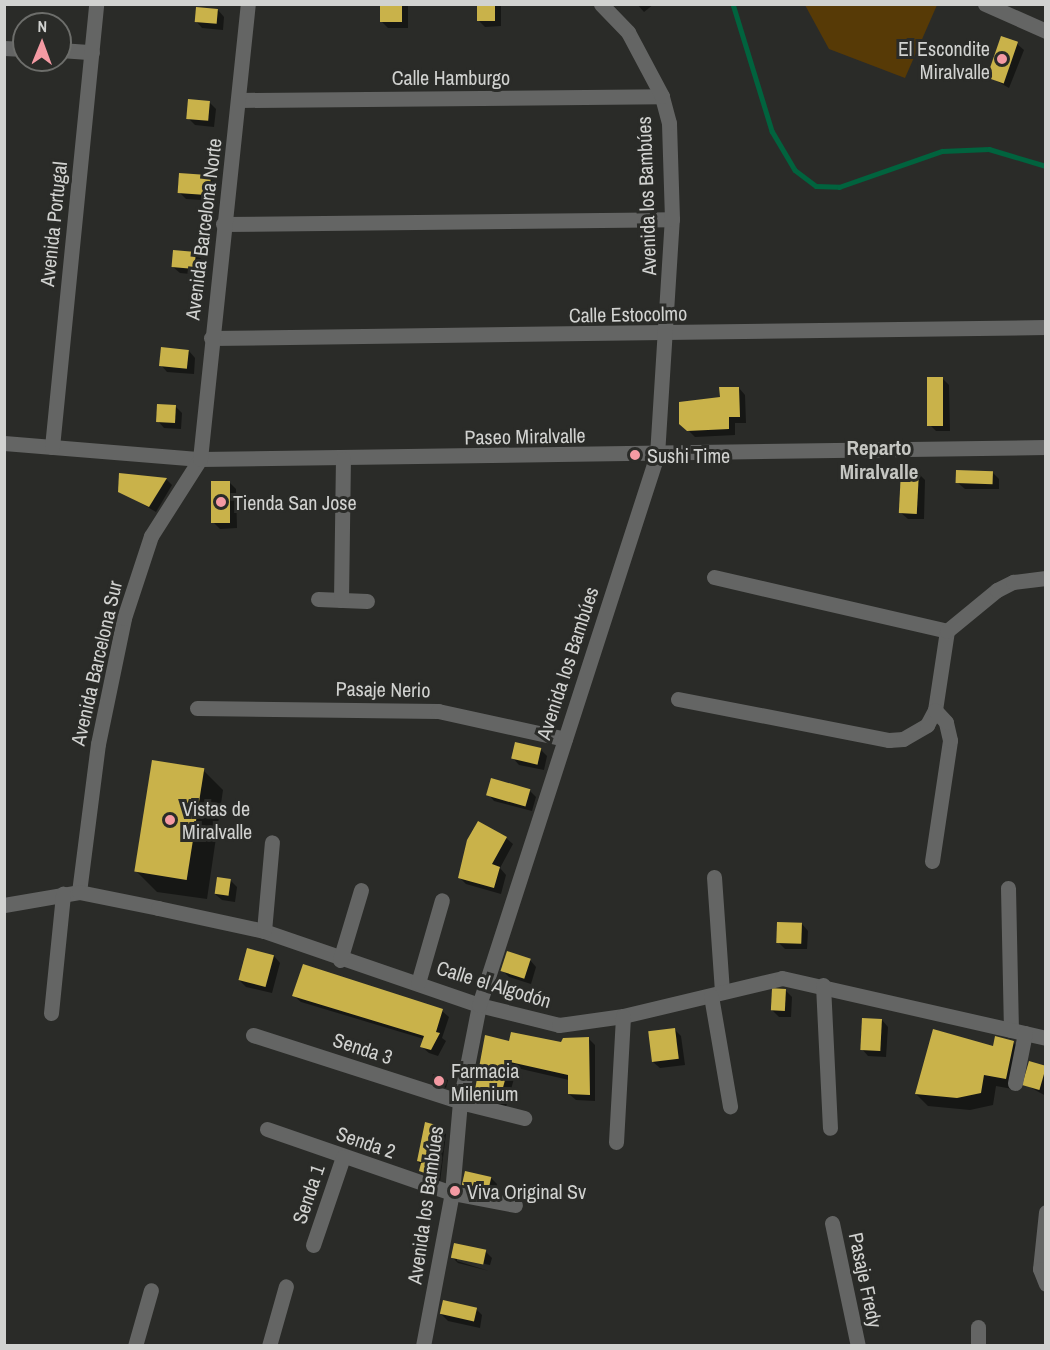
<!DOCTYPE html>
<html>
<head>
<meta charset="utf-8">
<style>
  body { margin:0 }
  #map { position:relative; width:1050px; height:1350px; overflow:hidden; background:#2a2b28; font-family:"Archivo Narrow",sans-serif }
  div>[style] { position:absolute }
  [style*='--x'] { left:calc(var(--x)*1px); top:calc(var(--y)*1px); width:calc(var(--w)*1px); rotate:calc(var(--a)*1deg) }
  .green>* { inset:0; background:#573a06 }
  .shadow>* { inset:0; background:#0007 }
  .stream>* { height:4.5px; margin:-2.25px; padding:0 2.25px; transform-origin:2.25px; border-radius:2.25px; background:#01633e }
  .building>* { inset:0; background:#c9b24a; transform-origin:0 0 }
  .minor>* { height:15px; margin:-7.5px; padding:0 7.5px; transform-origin:7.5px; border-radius:7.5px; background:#646564 }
  .dots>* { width:16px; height:16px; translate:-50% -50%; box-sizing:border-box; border:3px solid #2a2b28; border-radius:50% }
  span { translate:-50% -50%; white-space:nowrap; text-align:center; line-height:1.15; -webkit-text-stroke:6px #2a2b28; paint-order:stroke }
  .poi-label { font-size:20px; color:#d1d2d0 }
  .right { translate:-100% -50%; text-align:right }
  .left { translate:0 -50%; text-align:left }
  .street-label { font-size:20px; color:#d1d2d0 }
  .neighbourhood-label { font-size:21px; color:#c5c6c2; font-weight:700 }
  .frame { position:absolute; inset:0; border:6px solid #d1d2d0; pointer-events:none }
  .north { position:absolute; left:12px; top:12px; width:60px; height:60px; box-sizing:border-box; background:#2a2b28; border:2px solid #6d6e6b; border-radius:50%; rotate:1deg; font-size:16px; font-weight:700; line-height:24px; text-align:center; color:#d1d2d0 }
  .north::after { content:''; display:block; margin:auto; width:21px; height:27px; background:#f49aa3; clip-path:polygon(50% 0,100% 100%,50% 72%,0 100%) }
</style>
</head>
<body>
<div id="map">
  <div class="green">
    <div style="clip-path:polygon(805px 5px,937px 5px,905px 78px,829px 49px)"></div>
  </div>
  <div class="shadow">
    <div style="clip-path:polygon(382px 4px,408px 4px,408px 28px,388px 28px,382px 22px)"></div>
    <div style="clip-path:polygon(478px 4px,501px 4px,501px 26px,485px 27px,478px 20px)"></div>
    <div style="clip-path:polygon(637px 4px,654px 4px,644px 12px)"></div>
    <div style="clip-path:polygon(218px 10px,224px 17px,223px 30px,202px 28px,196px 21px)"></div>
    <div style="clip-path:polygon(1017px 44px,1024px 50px,1009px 88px,988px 76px)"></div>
    <div style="clip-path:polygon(210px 103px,216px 109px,214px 127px,195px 125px,188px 118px)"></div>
    <div style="clip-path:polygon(210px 177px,217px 183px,216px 201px,186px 199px,179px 192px)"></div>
    <div style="clip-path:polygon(195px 253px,202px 260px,201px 275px,180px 273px,173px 267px)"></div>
    <div style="clip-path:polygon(189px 351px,195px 358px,194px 374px,167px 372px,161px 365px)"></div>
    <div style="clip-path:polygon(942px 378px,949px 385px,950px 431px,936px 431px,930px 425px)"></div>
    <div style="clip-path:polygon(739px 388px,745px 395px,746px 423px,735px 423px,735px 435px,695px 437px,681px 423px)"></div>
    <div style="clip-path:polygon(175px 406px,182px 413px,181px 429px,164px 428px,158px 421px)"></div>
    <div style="clip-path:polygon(992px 472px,999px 479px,999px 489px,965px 489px,958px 483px)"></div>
    <div style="clip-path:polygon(918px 473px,925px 480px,924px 519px,908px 519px,901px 513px)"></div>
    <div style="clip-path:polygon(166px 479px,172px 485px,156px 512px,120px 491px)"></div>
    <div style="clip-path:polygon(229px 482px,236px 489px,237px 528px,220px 529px,213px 522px)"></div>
    <div style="clip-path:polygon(540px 749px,547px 756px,544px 770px,519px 765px,513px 758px)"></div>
    <div style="clip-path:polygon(203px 770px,223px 790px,207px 899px,157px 892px,137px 872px)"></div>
    <div style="clip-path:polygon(529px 790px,536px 797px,532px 811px,494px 801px,488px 794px)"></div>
    <div style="clip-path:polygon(506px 838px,513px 844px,500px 868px,506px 875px,501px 894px,466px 884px,460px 878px)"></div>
    <div style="clip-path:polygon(231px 881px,237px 887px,235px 902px,222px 900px,215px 894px)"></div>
    <div style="clip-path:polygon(802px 924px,808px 931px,807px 949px,785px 949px,778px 942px)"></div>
    <div style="clip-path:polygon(274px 956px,280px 963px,272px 993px,246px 987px,239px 980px)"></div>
    <div style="clip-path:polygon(530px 960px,536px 967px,531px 984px,509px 977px,503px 971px)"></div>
    <div style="clip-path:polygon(785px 990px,792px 997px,791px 1017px,779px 1017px,772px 1010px)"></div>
    <div style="clip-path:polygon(294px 996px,442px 1011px,449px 1017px,442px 1038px,446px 1041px,438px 1056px,429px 1053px,422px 1047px,424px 1039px,301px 1002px)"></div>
    <div style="clip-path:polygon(882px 1020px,888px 1027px,886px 1057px,868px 1056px,862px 1049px)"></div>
    <div style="clip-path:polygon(675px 1030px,681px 1036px,685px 1065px,660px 1068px,653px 1062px)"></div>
    <div style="clip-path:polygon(588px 1038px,595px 1045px,595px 1101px,576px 1100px,569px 1094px,569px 1080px,517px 1068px,506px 1107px,482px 1102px,475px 1095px,510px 1043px,562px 1044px)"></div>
    <div style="clip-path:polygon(1013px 1042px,1025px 1054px,1018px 1090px,996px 1086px,993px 1105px,970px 1110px,928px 1106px,916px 1094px,994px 1048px)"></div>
    <div style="clip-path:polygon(1046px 1068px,1046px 1096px,1026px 1085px)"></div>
    <div style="clip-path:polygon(433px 1074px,448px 1080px,446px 1088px,432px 1081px)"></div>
    <div style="clip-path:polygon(439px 1127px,446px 1134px,440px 1182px,428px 1178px,418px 1161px)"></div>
    <div style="clip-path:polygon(491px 1178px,497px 1184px,495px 1196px,471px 1191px,464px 1185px)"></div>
    <div style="clip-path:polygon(486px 1252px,492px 1258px,490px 1265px,457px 1258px,457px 1261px,489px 1271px,458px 1263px,452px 1257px)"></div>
    <div style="clip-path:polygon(476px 1309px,482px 1315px,480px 1328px,448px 1321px,441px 1314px)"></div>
  </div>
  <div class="stream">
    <div style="--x:733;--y:4;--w:133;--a:72.9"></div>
    <div style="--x:772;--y:131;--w:45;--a:59.5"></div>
    <div style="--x:795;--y:170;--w:26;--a:37"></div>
    <div style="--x:816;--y:186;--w:23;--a:2"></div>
    <div style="--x:839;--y:187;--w:109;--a:-19.3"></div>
    <div style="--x:942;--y:151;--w:47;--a:-2.4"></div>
    <div style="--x:989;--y:149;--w:59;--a:16.6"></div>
  </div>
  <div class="building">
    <div style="left:380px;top:4px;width:22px;height:18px"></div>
    <div style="left:477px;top:4px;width:18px;height:17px"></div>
    <div style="left:196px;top:7px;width:22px;height:15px;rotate:5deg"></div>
    <div style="left:1001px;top:36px;width:18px;height:44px;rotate:19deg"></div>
    <div style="left:188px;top:99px;width:22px;height:20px;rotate:5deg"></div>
    <div style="left:179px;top:173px;width:32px;height:20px;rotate:4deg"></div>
    <div style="left:173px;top:250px;width:23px;height:17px;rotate:5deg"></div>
    <div style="left:161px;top:347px;width:28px;height:19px;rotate:6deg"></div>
    <div style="left:927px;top:377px;width:16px;height:49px"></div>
    <div style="clip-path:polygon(719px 387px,739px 387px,740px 417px,729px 417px,729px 429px,687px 431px,679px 424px,679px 402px,720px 397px)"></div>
    <div style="left:157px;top:404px;width:19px;height:18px;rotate:3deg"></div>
    <div style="left:956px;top:470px;width:37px;height:13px;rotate:2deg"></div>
    <div style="left:901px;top:471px;width:18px;height:42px;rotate:3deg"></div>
    <div style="clip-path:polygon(119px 473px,167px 478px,149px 507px,118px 492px)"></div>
    <div style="left:211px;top:481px;width:19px;height:42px"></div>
    <div style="left:515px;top:742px;width:27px;height:17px;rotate:13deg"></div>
    <div style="left:152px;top:760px;width:53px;height:113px;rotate:9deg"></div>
    <div style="left:491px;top:778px;width:41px;height:18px;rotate:16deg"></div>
    <div style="clip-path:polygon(478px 821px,507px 837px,492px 864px,500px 867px,494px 888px,458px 878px,467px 840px)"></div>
    <div style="left:217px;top:877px;width:14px;height:17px;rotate:8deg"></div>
    <div style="left:777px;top:922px;width:25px;height:21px;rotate:2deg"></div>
    <div style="left:247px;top:948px;width:28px;height:33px;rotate:15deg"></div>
    <div style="left:507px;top:951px;width:25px;height:21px;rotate:18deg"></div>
    <div style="clip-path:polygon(303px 964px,443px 1009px,436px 1032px,440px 1033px,431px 1050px,420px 1047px,424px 1036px,292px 996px)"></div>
    <div style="left:786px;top:989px;width:22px;height:14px;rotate:93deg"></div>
    <div style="left:862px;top:1018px;width:20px;height:32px;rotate:3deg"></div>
    <div style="left:675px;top:1028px;width:31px;height:27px;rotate:83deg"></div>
    <div style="clip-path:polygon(933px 1029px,993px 1046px,995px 1036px,1014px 1041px,1006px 1079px,984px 1075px,981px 1093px,957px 1098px,915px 1094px)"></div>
    <div style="clip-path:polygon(511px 1032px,561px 1042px,563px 1038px,589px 1037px,590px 1095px,568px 1094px,568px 1075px,510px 1062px,499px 1102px,474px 1095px,485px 1035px,509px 1041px)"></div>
    <div style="left:1029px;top:1061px;width:18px;height:25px;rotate:16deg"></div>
    <div style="clip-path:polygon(425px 1122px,440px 1126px,431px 1165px,436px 1165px,433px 1176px,419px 1171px,421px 1163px,425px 1163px,417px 1161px)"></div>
    <div style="left:465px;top:1171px;width:27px;height:14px;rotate:13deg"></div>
    <div style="left:454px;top:1243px;width:33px;height:15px;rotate:12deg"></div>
    <div style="left:443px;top:1300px;width:35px;height:14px;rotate:13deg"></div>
  </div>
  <div class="minor">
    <div style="--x:985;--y:4;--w:67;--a:23.9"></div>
    <div style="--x:4;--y:48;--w:20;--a:3"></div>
    <div style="--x:60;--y:50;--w:32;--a:4"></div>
    <div style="--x:240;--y:100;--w:422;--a:-0.5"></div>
    <div style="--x:223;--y:224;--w:449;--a:-0.6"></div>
    <div style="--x:211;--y:338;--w:835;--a:-0.75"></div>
    <div style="--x:4;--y:443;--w:197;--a:4.7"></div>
    <div style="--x:200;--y:459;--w:846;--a:-0.81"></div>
    <div style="--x:52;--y:447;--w:445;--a:-84.3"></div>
    <div style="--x:714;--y:577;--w:239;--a:13"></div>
    <div style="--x:318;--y:599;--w:49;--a:2.3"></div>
    <div style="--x:341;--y:600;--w:141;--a:-89.2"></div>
    <div style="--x:678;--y:699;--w:215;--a:11"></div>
    <div style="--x:889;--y:740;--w:14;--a:-4"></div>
    <div style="--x:903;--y:739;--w:28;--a:-30"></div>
    <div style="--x:927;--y:725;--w:17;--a:-62"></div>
    <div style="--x:935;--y:710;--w:80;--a:-81.4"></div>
    <div style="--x:947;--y:631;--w:65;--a:-39.4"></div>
    <div style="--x:997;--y:590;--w:18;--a:-27"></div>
    <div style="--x:1013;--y:582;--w:33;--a:-7"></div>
    <div style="--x:197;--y:708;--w:241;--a:0.7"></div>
    <div style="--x:438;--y:711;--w:130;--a:12.4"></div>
    <div style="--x:932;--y:861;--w:122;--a:-81.5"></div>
    <div style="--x:950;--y:740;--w:18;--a:-103"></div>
    <div style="--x:946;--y:722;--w:16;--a:-133"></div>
    <div style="--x:714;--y:877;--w:115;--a:86"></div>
    <div style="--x:1008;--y:888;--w:142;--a:88.8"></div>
    <div style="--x:79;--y:892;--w:149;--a:-82.7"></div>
    <div style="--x:98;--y:744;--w:129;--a:-78.3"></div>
    <div style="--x:124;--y:618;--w:86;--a:-71.8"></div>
    <div style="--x:151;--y:536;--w:91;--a:-57.5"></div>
    <div style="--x:200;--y:459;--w:458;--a:-84"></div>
    <div style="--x:4;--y:905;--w:76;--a:-9.8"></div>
    <div style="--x:79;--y:892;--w:81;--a:11.4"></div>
    <div style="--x:158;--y:908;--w:108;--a:12.2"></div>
    <div style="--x:264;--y:931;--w:227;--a:19"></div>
    <div style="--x:479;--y:1005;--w:82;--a:14"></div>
    <div style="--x:559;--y:1025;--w:65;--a:-8"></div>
    <div style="--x:623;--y:1016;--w:163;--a:-13.4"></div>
    <div style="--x:782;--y:978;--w:271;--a:12.8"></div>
    <div style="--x:264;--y:931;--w:89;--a:-84.9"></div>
    <div style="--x:340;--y:960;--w:73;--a:-73.3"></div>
    <div style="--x:418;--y:983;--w:86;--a:-73.9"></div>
    <div style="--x:823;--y:985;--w:143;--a:87.2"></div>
    <div style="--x:711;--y:996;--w:112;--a:80.2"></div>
    <div style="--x:51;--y:1013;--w:120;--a:-84.2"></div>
    <div style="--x:253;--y:1035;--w:226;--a:17.8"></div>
    <div style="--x:468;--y:1104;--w:58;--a:14"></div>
    <div style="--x:1015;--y:1083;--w:51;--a:-78.7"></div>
    <div style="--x:267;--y:1129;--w:196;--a:19.1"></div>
    <div style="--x:452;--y:1193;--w:64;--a:10.8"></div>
    <div style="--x:616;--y:1142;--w:126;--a:-86.8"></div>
    <div style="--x:1046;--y:1212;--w:57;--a:96"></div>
    <div style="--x:1040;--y:1269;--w:16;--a:68"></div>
    <div style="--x:832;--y:1223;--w:126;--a:78.1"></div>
    <div style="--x:313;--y:1245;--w:93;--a:-71.2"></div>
    <div style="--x:135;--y:1346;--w:58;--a:-74.1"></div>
    <div style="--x:269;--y:1346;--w:62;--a:-74.2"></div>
    <div style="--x:423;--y:1346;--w:156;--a:-79.3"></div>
    <div style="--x:452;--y:1193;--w:91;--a:-85"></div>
    <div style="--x:460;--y:1102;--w:99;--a:-78.9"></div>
    <div style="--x:479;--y:1005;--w:578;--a:-72.07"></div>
    <div style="--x:657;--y:455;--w:236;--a:-86.4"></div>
    <div style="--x:672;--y:219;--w:96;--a:-91.8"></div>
    <div style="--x:669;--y:123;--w:28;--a:-105"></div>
    <div style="--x:662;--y:96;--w:72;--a:-118"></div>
    <div style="--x:628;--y:32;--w:39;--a:-134"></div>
    <div style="--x:978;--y:1346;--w:19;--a:-90"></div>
  </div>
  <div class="dots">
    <div style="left:1002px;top:59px;background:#f49aa3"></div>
    <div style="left:635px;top:455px;background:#f49aa3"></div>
    <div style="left:221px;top:502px;background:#f49aa3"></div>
    <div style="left:170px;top:820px;background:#f49aa3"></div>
    <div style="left:439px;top:1081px;background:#f49aa3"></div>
    <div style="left:455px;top:1191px;background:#f49aa3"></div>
  </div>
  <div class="poi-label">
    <span class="right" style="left:990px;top:60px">El Escondite<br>Miralvalle</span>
    <span class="left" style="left:647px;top:455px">Sushi Time</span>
    <span class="left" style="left:233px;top:502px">Tienda San Jose</span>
    <span class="left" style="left:182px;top:820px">Vistas de<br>Miralvalle</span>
    <span class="left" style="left:451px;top:1082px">Farmacia<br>Milenium</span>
    <span class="left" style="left:467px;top:1191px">Viva Original Sv</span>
  </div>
  <div class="street-label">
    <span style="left:451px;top:77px">Calle Hamburgo</span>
    <span style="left:646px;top:196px;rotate:-92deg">Avenida los Bambúes</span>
    <span style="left:53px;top:224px;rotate:-84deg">Avenida Portugal</span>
    <span style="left:203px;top:229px;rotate:-83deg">Avenida Barcelona Norte</span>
    <span style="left:628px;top:314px;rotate:-1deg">Calle Estocolmo</span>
    <span style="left:525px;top:436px;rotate:-1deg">Paseo Miralvalle</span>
    <span style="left:96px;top:663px;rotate:-77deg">Avenida Barcelona Sur</span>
    <span style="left:567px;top:663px;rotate:-72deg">Avenida los Bambúes</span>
    <span style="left:383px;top:689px;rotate:1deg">Pasaje Nerio</span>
    <span style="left:494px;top:984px;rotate:17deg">Calle el Algodón</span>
    <span style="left:363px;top:1048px;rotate:18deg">Senda 3</span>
    <span style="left:366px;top:1142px;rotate:19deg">Senda 2</span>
    <span style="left:308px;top:1194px;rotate:-71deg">Senda 1</span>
    <span style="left:425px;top:1205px;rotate:-82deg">Avenida los Bambúes</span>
    <span style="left:866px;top:1280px;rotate:78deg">Pasaje Fredy</span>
  </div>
  <div class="neighbourhood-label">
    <span style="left:879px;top:460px">Reparto<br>Miralvalle</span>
  </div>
  <div class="frame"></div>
  <div class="north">N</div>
</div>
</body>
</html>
